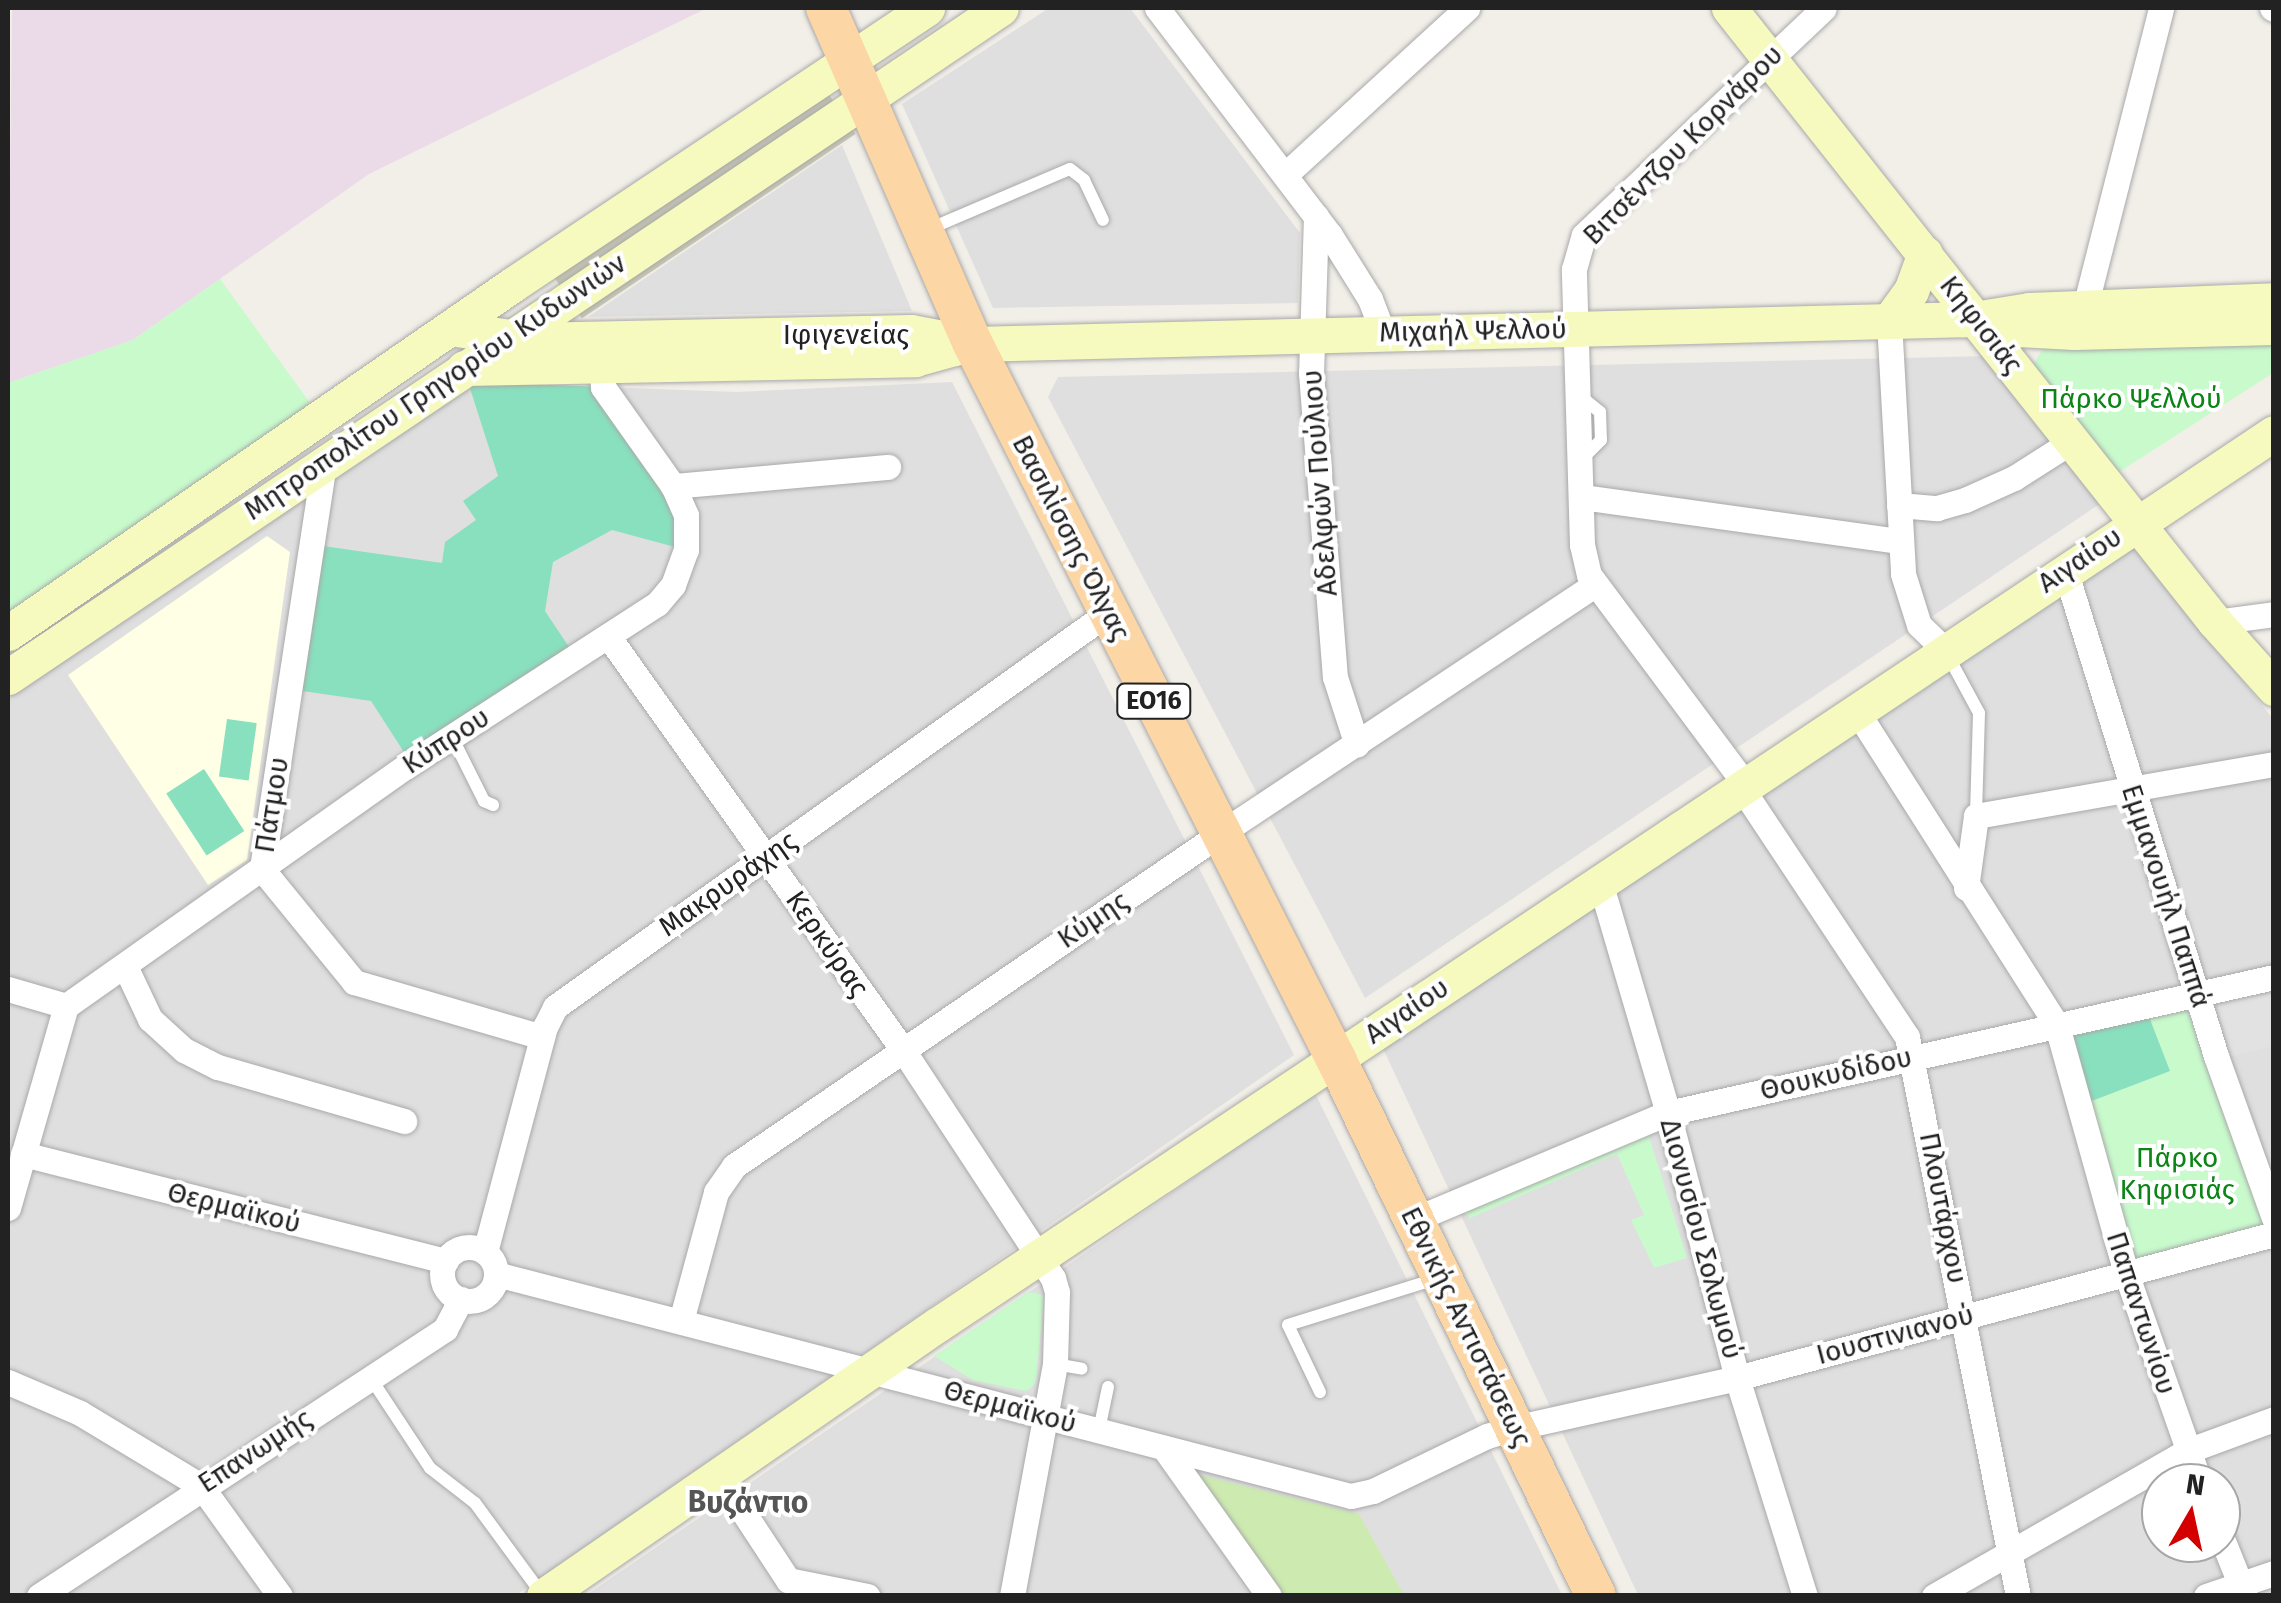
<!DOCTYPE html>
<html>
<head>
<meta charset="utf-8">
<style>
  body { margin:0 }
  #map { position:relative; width:2281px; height:1603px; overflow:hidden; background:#f2efe9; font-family:"Fira Sans",sans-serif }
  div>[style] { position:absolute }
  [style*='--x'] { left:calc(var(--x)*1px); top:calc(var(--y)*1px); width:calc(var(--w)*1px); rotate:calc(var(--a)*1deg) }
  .residential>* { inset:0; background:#e0dfdf }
  .industrial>* { inset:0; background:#ebdbe8 }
  .education>* { inset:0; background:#ffffe5 }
  .construction>* { inset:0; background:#c7c7b4; transform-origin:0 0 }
  .grass>* { inset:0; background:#cdebb0 }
  .park>* { inset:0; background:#c8facc }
  .pitch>* { inset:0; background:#88e0be; transform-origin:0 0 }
  .parking>* { inset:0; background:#e2e2e2 }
  .roads { filter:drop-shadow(0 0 2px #a9a9a9) drop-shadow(0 0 2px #a9a9a9) }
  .lane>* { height:12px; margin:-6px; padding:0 6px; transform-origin:6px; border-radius:6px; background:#fff }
  .street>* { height:25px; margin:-12.5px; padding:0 12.5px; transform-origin:12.5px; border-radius:12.5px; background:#fff }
  .street>.ring { margin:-12.5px; padding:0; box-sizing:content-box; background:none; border:25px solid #fff; border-radius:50% }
  .secondary>* { height:35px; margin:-17.5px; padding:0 17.5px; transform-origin:17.5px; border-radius:17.5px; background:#f7fabf }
  .primary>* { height:40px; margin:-20px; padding:0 20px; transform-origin:20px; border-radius:20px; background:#fcd6a4 }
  span { translate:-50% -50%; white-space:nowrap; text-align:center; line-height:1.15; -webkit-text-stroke:8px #fff; paint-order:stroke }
  .shield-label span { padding:2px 8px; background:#fff; border:2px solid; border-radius:8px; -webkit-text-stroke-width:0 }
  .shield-label { font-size:25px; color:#222; font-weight:700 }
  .street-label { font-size:28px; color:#222 }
  .park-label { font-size:28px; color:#0c8416 }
  .neighbourhood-label { font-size:30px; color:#555; font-weight:700 }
  .frame { position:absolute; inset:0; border:10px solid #222; pointer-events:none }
  .north { position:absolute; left:2141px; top:1463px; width:100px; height:100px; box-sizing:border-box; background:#fff; border:2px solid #a7a7a7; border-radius:50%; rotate:9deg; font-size:28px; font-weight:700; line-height:40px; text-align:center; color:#222 }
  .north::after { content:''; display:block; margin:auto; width:35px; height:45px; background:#d40000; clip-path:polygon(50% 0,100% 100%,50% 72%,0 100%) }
</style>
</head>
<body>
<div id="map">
  <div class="residential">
    <div style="clip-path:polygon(1049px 8px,1130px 8px,1300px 233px,1298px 303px,993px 308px,902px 104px)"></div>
    <div style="clip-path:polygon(842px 145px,912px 311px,588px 317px)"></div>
    <div style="clip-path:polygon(1988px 356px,2107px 499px,1365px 998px,1048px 397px,1058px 377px)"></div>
    <div style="clip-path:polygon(468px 382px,737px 392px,952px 382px,1294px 1055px,516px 1595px,8px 1596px,8px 697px)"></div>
    <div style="clip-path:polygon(evenodd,2124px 531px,2273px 719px,2273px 1595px,1638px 1595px,1380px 1042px,2124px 531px,2161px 1483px,2221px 1483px,2221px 1543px,2161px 1543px,2161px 1483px)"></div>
    <div style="clip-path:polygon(1315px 1093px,1562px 1595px,585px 1596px,1048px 1279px)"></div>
  </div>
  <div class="industrial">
    <div style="clip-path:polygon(12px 8px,707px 8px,369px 174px,133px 340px,8px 383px)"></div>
  </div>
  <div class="education">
    <div style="clip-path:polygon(267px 536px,290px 552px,247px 860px,208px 885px,68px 675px)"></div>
  </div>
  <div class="construction">
    <div style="left:813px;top:71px;width:76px;height:330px;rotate:56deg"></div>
  </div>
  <div class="grass">
    <div style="clip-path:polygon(1191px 1473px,1359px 1514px,1404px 1595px,1281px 1595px)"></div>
  </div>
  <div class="park">
    <div style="clip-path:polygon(220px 279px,313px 407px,8px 616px,8px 383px,133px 340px)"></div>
    <div style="clip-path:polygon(2273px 339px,2273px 373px,2116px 474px,2033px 365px,2045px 345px)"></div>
    <div style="clip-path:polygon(2199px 996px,2273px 1234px,2127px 1276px,2076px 1107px,2169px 1071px,2146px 1009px)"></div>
    <div style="clip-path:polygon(1647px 1130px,1687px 1258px,1654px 1268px,1631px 1220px,1644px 1215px,1617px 1154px,1470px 1218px,1451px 1200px)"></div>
    <div style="clip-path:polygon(1028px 1292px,1044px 1295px,1036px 1382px,1031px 1388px,1025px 1391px,973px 1380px,934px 1356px)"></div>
  </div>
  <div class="pitch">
    <div style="clip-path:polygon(468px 382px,603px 387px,673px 486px,686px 550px,612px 530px,553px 562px,545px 611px,575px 656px,411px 763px,371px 701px,289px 689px,309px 544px,442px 563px,445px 542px,476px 520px,463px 501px,498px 476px)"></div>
    <div style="left:227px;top:719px;width:30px;height:58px;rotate:8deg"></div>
    <div style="left:204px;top:769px;width:74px;height:45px;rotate:57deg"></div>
    <div style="clip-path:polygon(2146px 1009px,2170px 1071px,2076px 1107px,2057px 1026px)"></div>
  </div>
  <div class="parking">
    <div style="clip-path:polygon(2273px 987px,2273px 1046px,2228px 1057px,2213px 1003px)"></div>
  </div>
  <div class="roads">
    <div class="lane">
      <div style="--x:929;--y:229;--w:153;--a:-23.1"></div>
      <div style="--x:1070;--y:169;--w:18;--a:38"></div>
      <div style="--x:1084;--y:180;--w:44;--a:64.6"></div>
      <div style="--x:1579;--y:395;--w:27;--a:39"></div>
      <div style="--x:1600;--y:412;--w:28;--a:88"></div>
      <div style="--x:1601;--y:440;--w:27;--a:135"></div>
      <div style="--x:1946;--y:652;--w:69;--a:61.6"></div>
      <div style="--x:1979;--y:713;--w:103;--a:91.7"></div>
      <div style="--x:452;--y:737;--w:72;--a:63.4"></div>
      <div style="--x:484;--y:801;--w:10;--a:24"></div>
      <div style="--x:1055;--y:1364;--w:27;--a:10"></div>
      <div style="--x:370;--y:1377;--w:109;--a:56.6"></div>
      <div style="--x:430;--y:1468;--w:57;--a:37.9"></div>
      <div style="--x:475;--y:1503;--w:112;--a:53.7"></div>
      <div style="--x:1320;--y:1392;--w:74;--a:-115.5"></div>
      <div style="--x:1288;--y:1325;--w:158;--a:-17.3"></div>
      <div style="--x:1099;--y:1430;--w:44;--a:-78.2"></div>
    </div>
    <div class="street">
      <div style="--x:1157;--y:8;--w:285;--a:52.7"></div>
      <div style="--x:1330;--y:235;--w:75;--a:58"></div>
      <div style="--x:1370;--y:299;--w:36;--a:69"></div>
      <div style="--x:2272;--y:8;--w:2;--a:27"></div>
      <div style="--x:1286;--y:174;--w:246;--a:-42.5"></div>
      <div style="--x:1316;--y:216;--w:157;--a:91.8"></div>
      <div style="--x:1311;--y:373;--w:305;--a:85.5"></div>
      <div style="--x:1335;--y:677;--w:71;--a:72.1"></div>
      <div style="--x:2085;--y:307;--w:309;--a:-75.7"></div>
      <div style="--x:1889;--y:321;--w:253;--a:86.8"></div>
      <div style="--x:1903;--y:574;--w:53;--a:72.6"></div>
      <div style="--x:1919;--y:625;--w:36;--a:44"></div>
      <div style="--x:324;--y:463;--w:411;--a:98.7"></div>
      <div style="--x:262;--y:869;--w:146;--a:50.8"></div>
      <div style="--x:354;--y:982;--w:196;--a:16.3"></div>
      <div style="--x:673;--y:486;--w:216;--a:-5.1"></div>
      <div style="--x:1582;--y:497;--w:319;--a:7.9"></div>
      <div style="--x:1899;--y:505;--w:38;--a:5"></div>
      <div style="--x:1937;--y:508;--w:29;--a:-16"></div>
      <div style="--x:1965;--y:500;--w:54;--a:-24.2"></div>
      <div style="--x:2014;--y:478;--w:69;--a:-32.5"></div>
      <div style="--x:2065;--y:570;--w:509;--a:72.74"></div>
      <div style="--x:2216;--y:1056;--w:172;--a:70.3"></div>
      <div style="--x:2215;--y:622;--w:60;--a:-7.7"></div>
      <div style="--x:608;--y:636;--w:508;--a:54.53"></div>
      <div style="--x:903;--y:1050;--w:273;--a:56.7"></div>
      <div style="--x:1053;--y:1278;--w:15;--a:74"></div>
      <div style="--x:1057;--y:1292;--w:72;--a:91.6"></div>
      <div style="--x:1055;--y:1364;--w:236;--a:100.5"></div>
      <div style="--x:1856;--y:710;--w:375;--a:57.5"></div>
      <div style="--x:2057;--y:1026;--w:260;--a:74.4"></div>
      <div style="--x:2127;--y:1276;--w:219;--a:70.6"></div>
      <div style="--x:1745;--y:784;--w:261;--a:-126.7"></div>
      <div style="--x:1589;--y:575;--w:31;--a:-103"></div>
      <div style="--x:1582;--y:545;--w:276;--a:-91.7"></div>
      <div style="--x:1574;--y:269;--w:35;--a:-74"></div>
      <div style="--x:1584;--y:235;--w:330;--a:-43.4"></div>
      <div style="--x:1741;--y:787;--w:300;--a:56.4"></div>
      <div style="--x:1907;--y:1037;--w:570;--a:78.77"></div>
      <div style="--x:1600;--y:882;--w:241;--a:73.6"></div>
      <div style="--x:1668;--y:1113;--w:274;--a:75.4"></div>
      <div style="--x:1737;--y:1378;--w:228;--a:72.7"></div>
      <div style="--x:1966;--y:888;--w:73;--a:-82.1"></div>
      <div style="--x:1976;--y:816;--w:303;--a:-9.9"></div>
      <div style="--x:125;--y:966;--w:59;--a:64.7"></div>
      <div style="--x:150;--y:1019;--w:46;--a:42.4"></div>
      <div style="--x:184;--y:1050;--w:38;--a:27"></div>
      <div style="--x:218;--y:1067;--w:194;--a:16.2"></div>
      <div style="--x:8;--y:989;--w:60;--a:16.3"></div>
      <div style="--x:66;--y:1006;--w:422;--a:-35.2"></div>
      <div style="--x:411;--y:763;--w:293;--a:-32.9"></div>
      <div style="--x:657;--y:604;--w:25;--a:-50"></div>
      <div style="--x:673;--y:585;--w:37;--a:-70"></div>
      <div style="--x:686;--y:550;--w:35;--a:-90"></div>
      <div style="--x:686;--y:515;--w:32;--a:-114"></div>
      <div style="--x:673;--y:486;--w:121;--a:-125.3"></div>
      <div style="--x:603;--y:387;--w:21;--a:-93"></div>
      <div style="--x:23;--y:1154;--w:436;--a:14.2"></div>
      <div style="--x:8;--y:1208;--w:210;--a:-74"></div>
      <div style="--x:1413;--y:1220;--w:277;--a:-22.8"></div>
      <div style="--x:1668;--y:1113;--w:621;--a:-12.65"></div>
      <div class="ring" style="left:442px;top:1247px;width:29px;height:29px"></div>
      <div style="--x:485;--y:1252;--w:233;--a:-75.1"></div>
      <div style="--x:545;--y:1027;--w:22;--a:-63"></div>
      <div style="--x:555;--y:1007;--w:680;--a:-35.49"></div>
      <div style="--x:496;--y:1274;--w:883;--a:14.56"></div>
      <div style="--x:1351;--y:1496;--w:23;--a:-13"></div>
      <div style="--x:1373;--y:1491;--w:127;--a:-25.8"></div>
      <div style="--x:1487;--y:1436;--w:28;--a:-17"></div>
      <div style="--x:1514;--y:1428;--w:229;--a:-12.6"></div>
      <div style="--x:1737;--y:1378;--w:556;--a:-15.01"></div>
      <div style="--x:681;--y:1321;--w:134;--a:-74.8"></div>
      <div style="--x:716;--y:1192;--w:32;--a:-55"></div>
      <div style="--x:734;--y:1166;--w:590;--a:-34.36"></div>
      <div style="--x:1221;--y:833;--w:447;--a:-33.6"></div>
      <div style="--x:8;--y:1382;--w:78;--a:23.3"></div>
      <div style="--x:80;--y:1413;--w:141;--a:31.1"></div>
      <div style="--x:201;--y:1486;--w:135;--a:54.3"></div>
      <div style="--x:1164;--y:1448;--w:181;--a:54.6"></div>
      <div style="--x:719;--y:1475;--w:126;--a:56.7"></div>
      <div style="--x:788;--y:1580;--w:81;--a:11.4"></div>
      <div style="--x:2221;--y:1536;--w:65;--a:68.2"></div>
      <div style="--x:39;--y:1596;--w:486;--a:-33.3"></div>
      <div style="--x:445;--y:1329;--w:34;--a:-62"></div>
      <div style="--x:1934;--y:1596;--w:292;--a:-29.8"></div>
      <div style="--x:2187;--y:1451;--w:93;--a:-20.2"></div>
      <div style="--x:2206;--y:1596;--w:72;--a:-18.7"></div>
    </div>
    <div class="secondary">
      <div style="--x:1729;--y:8;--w:783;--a:51.64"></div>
      <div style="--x:2215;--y:622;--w:89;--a:48.2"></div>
      <div style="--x:1889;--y:321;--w:37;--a:-54"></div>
      <div style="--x:1911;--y:291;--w:40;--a:-69.8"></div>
      <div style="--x:450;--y:328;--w:81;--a:8.5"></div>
      <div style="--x:530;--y:340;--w:381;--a:-1.2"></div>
      <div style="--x:911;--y:332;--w:63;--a:11"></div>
      <div style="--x:973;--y:344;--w:1001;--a:-1.43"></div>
      <div style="--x:1974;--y:319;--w:56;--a:-9.3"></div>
      <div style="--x:2029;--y:310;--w:245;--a:-2.3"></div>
      <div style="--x:2018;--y:329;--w:56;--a:3.1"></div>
      <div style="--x:2074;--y:332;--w:200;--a:-1.4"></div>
      <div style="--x:464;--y:368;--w:451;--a:-1.1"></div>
      <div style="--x:915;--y:359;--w:49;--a:-15.5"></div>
      <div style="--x:8;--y:633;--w:612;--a:-34.62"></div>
      <div style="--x:512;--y:285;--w:499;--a:-33.7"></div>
      <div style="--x:8;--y:677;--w:1197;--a:-33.97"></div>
      <div style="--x:544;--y:1596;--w:477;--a:-34.6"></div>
      <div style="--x:937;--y:1325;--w:1607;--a:-33.71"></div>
    </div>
    <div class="primary">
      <div style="--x:826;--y:8;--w:367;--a:66.4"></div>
      <div style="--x:973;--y:344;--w:802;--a:63.08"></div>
      <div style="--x:1336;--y:1059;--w:597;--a:64.17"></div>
    </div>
  </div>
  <div class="shield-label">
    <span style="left:1154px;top:701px">ΕΟ16</span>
  </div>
  <div class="street-label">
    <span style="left:1683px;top:145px;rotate:-45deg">Βιτσέντζου Κορνάρου</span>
    <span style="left:1981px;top:325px;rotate:52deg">Κηφισιάς</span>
    <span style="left:1473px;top:331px;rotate:-1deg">Μιχαήλ Ψελλού</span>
    <span style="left:846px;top:335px">Ιφιγενείας</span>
    <span style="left:435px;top:387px;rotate:-34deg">Μητροπολίτου Γρηγορίου Κυδωνιών</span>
    <span style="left:1320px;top:483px;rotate:-94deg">Αδελφών Πούλιου</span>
    <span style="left:1071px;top:538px;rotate:63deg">Βασιλίσσης Όλγας</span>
    <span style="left:2080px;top:560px;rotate:-34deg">Αιγαίου</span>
    <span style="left:446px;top:741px;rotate:-33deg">Κύπρου</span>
    <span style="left:272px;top:805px;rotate:-81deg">Πάτμου</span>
    <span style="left:728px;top:884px;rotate:-35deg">Μακρυράχης</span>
    <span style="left:2166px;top:896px;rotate:72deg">Εμμανουήλ Παππά</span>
    <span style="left:1093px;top:920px;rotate:-34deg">Κύμης</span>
    <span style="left:827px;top:944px;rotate:55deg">Κερκύρας</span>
    <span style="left:1407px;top:1011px;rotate:-34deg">Αιγαίου</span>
    <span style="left:1836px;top:1074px;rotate:-13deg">Θουκυδίδου</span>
    <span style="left:234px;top:1208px;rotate:14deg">Θερμαϊκού</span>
    <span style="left:1943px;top:1208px;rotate:79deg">Πλουτάρχου</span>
    <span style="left:1701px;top:1239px;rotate:75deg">Διονυσίου Σολωμού</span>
    <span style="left:2141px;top:1313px;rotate:72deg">Παπαντωνίου</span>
    <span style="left:1466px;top:1327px;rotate:64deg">Εθνικής Αντιστάσεως</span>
    <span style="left:1895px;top:1335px;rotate:-15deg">Ιουστινιανού</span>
    <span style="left:1010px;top:1407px;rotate:15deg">Θερμαϊκού</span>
    <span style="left:255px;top:1451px;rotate:-33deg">Επανωμής</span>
  </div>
  <div class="park-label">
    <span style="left:2131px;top:399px">Πάρκο Ψελλού</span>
    <span style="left:2177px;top:1174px">Πάρκο<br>Κηφισιάς</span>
  </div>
  <div class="neighbourhood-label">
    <span style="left:748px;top:1502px">Βυζάντιο</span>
  </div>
  <div class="frame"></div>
  <div class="north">N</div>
</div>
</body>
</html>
